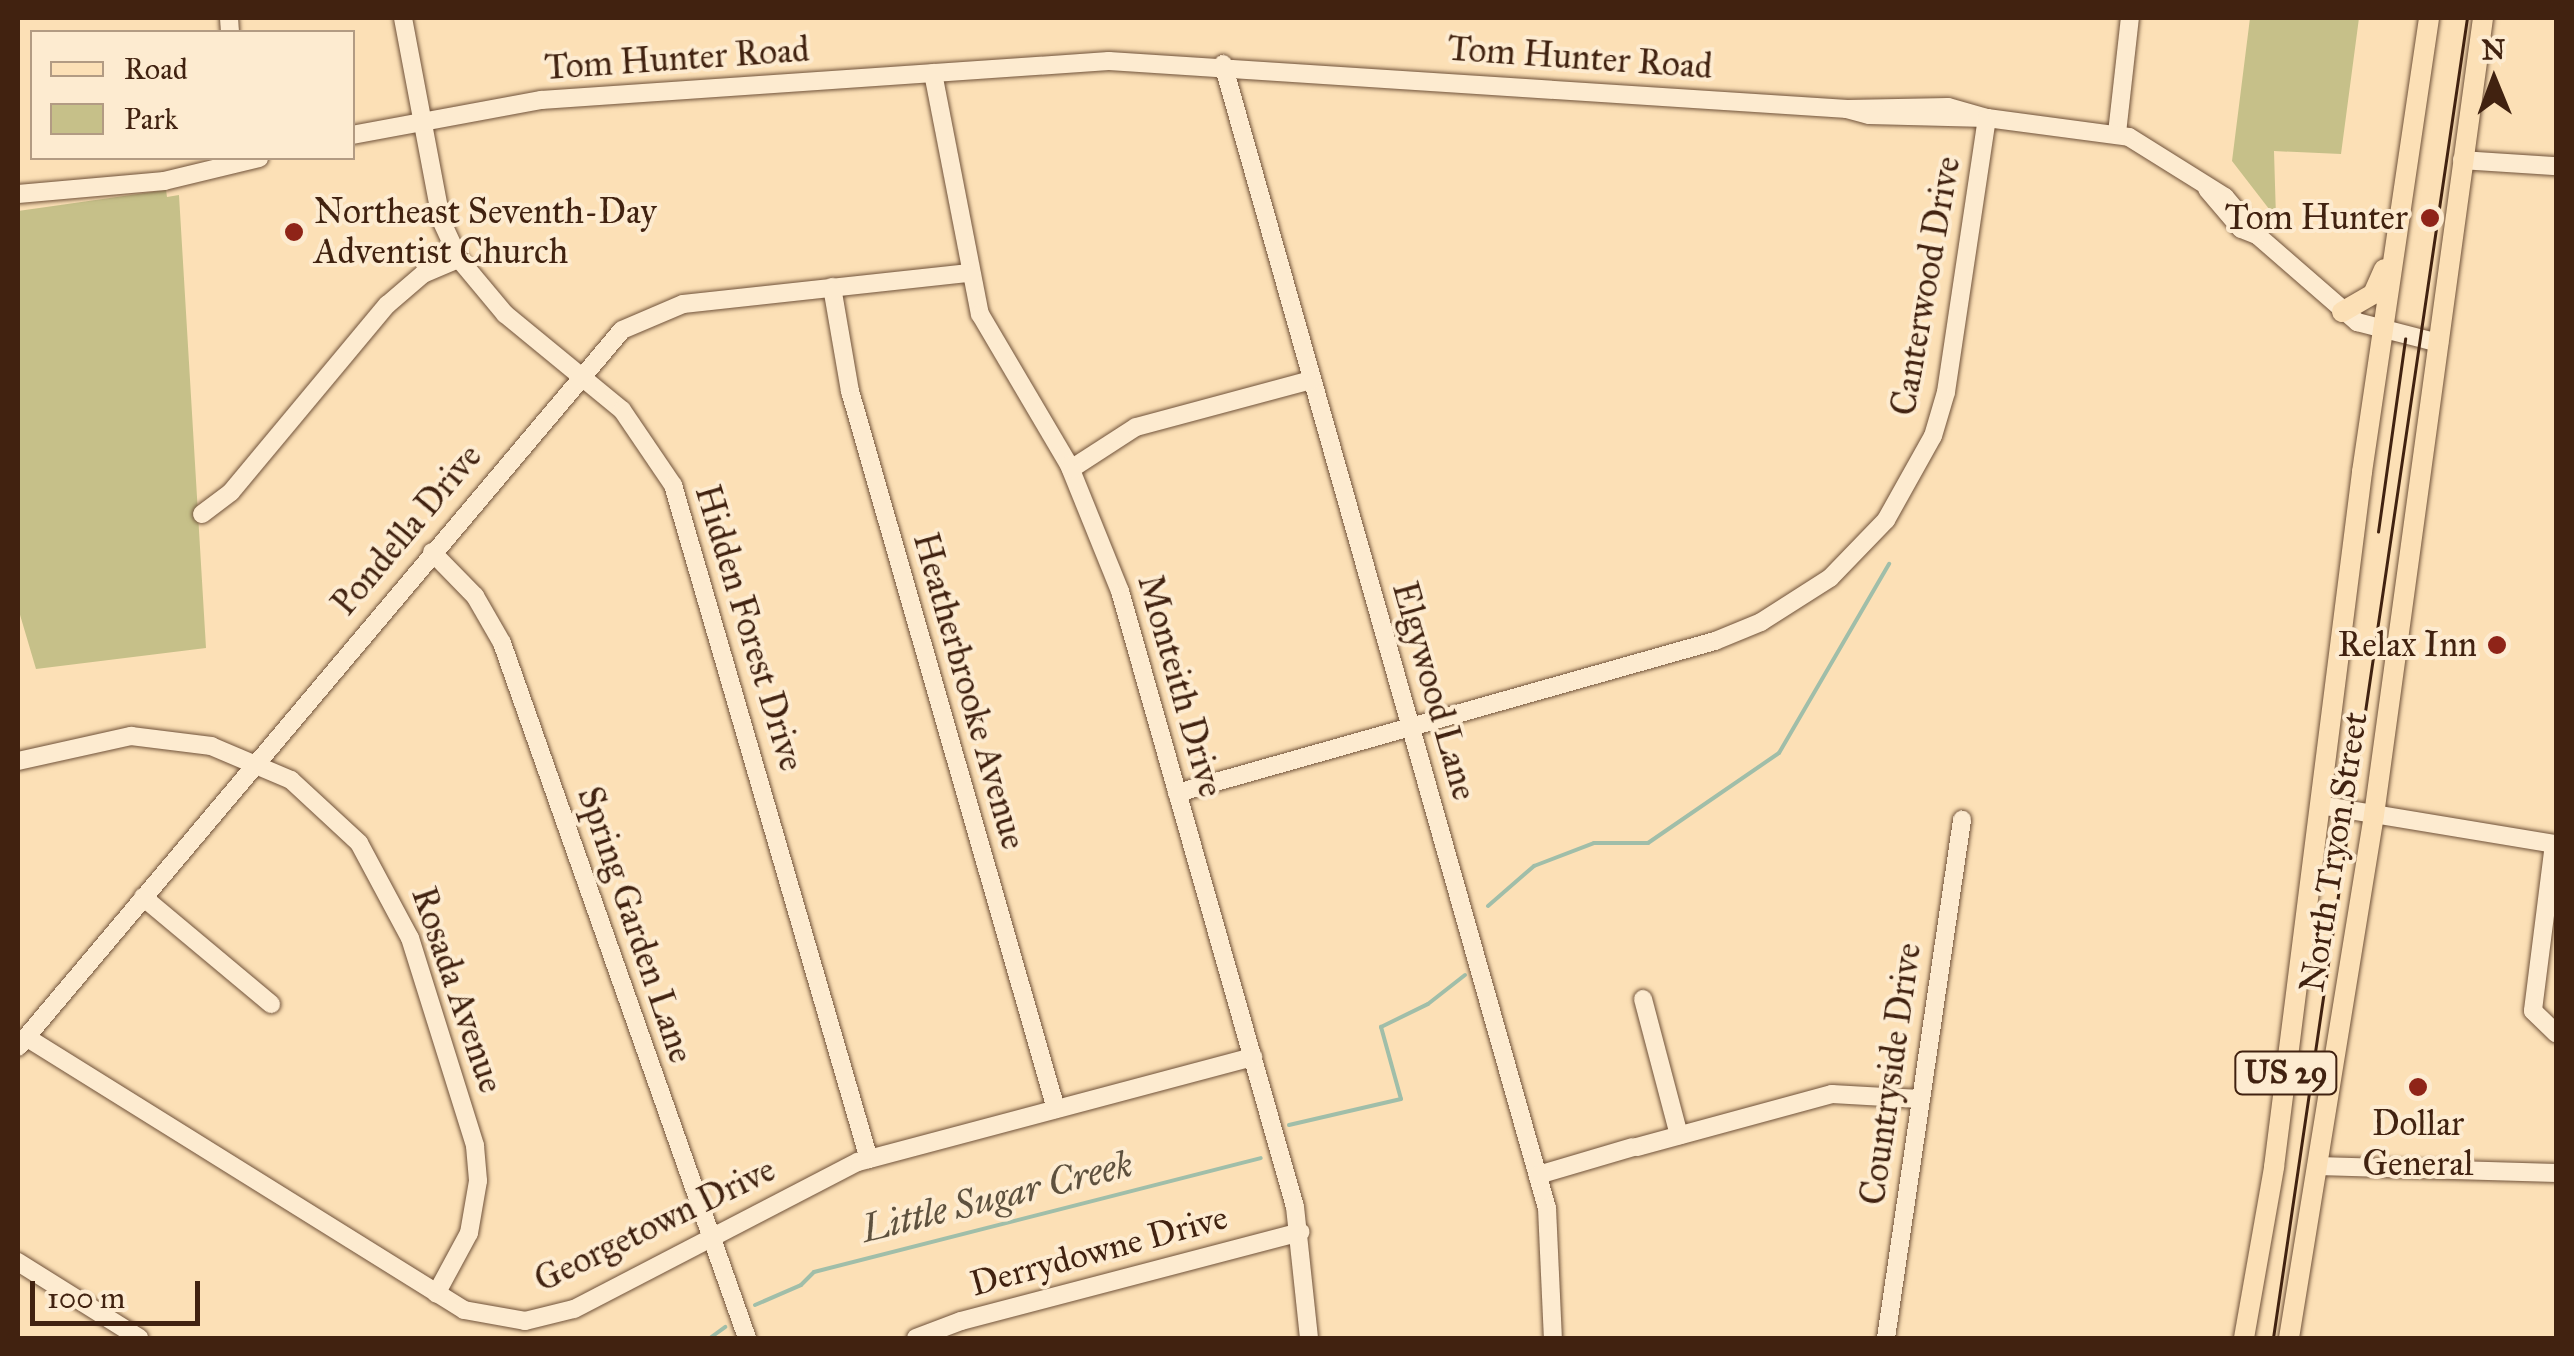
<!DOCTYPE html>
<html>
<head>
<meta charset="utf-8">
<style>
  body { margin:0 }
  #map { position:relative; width:2574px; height:1356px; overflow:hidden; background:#fce0b6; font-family:"IM FELL Great Primer",serif }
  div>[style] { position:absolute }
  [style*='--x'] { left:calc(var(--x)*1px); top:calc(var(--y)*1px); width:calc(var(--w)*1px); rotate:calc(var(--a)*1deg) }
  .green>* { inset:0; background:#c6c089 }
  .stream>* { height:4px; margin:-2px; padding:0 2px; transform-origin:2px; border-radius:2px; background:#a0bea9 }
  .roads { filter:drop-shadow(0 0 2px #70523a) drop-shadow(0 0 2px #70523a) }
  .minor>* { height:18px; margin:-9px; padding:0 9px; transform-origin:9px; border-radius:9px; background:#fdebd0 }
  .major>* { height:20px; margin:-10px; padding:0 10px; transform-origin:10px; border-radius:10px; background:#fce0b6 }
  .tram>* { height:2.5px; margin:-1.25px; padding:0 1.25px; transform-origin:1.25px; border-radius:1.25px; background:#412210 }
  .dots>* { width:28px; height:28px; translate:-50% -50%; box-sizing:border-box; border:5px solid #fdebd0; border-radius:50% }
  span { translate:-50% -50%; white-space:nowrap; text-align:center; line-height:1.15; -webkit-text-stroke:8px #fdebd0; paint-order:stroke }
  .shield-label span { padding:2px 8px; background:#fdebd0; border:2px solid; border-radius:8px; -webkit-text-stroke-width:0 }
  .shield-label { font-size:32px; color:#412210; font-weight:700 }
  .street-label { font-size:35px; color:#412210 }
  .poi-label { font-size:35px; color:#412210 }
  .left { translate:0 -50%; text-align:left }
  .right { translate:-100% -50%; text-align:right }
  .water-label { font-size:38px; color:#5e513e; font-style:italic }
  .frame { position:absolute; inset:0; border:20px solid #412210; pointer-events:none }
  .legend { position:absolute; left:30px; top:30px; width:325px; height:130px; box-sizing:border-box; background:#fdebd0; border:2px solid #b29b83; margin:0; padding:12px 18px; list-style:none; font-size:30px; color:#412210 }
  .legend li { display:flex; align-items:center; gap:20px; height:50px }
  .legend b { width:50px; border:2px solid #b29b83 }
  .north { position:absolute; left:2444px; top:30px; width:100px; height:100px; -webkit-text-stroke:8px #fdebd0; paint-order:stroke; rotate:359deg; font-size:28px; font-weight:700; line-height:40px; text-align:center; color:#412210 }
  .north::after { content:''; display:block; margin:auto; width:35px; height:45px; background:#412210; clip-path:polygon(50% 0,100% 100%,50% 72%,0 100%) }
  .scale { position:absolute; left:30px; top:1281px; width:170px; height:45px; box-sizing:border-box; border:5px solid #412210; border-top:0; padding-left:12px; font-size:30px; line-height:35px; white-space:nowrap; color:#412210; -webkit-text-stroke:8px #fdebd0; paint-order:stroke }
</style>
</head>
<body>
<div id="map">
  <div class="green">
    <div style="clip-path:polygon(2250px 18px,2359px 18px,2341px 154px,2274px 151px,2276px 218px,2232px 161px)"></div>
    <div style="clip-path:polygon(166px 190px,167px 197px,179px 195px,206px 648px,36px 669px,18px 608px,18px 211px)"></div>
  </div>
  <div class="stream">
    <div style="--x:1488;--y:906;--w:61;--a:-41"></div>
    <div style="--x:1534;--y:866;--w:64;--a:-21"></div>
    <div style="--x:1594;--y:843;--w:54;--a:0"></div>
    <div style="--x:1648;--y:843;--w:159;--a:-34.5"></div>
    <div style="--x:1779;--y:753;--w:219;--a:-59.8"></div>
    <div style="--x:1289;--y:1125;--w:115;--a:-13.1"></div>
    <div style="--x:1401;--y:1099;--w:75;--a:-105.5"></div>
    <div style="--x:1381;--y:1027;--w:52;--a:-26.1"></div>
    <div style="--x:1428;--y:1004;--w:47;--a:-38.1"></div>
    <div style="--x:755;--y:1305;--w:50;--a:-23.5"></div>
    <div style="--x:801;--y:1285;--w:18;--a:-45"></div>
    <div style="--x:814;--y:1272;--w:461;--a:-14.3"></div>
    <div style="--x:710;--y:1338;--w:19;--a:-36"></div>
  </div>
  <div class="roads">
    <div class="minor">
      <div style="--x:229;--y:18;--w:14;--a:86"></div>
      <div style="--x:403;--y:18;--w:206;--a:79.3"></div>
      <div style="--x:441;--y:220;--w:43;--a:65.2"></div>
      <div style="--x:459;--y:259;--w:72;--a:50.1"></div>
      <div style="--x:505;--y:314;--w:151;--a:39.4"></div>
      <div style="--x:622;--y:410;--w:91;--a:55.8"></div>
      <div style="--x:673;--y:485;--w:702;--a:73.79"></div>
      <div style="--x:1223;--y:64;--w:1189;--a:74.19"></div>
      <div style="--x:1547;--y:1208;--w:130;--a:87.4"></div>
      <div style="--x:933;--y:73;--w:246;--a:79"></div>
      <div style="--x:980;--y:314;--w:175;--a:59.5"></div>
      <div style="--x:1069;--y:465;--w:136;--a:68"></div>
      <div style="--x:1120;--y:591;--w:640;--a:74.14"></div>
      <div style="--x:1295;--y:1207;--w:132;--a:83.9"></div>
      <div style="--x:2117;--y:133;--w:116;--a:-83.6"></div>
      <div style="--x:352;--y:135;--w:192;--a:-10.5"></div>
      <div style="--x:541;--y:100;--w:569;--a:-3.93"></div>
      <div style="--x:1109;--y:61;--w:740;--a:3.72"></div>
      <div style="--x:1847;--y:109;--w:101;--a:-1.1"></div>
      <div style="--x:1948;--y:107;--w:41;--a:15.8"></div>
      <div style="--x:1987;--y:118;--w:118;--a:-178.5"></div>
      <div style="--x:1869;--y:115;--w:23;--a:-165"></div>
      <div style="--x:2462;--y:160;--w:94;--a:3.7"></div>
      <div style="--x:18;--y:194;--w:147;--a:-5.1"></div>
      <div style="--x:164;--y:181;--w:98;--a:-13.6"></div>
      <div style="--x:2257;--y:235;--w:133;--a:41"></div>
      <div style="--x:2357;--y:322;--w:85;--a:14.4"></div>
      <div style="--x:832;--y:287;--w:106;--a:80.2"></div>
      <div style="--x:850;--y:391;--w:747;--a:73.99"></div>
      <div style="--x:1071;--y:469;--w:77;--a:-32.9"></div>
      <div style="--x:1136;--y:427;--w:182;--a:-15"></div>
      <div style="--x:202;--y:514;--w:36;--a:-37"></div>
      <div style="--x:231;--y:492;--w:244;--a:-50.2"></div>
      <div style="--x:387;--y:305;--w:48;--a:-40.7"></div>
      <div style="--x:423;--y:274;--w:39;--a:-23"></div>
      <div style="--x:432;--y:552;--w:62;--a:45.7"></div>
      <div style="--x:475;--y:596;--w:54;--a:60.1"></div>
      <div style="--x:502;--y:643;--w:737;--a:70.58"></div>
      <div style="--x:18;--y:761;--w:116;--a:-12.5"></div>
      <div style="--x:131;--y:736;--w:81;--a:7.1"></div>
      <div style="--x:211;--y:746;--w:87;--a:23"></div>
      <div style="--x:291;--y:780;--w:93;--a:42.8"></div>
      <div style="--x:359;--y:843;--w:108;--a:61.8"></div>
      <div style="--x:410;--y:938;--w:218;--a:72.6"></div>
      <div style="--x:475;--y:1146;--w:35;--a:85"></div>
      <div style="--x:478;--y:1181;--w:53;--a:99.8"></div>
      <div style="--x:469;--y:1233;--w:69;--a:118.4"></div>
      <div style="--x:1177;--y:793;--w:559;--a:-15.78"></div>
      <div style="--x:1715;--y:641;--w:50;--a:-22.4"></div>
      <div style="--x:1761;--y:622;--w:82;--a:-32.5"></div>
      <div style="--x:1830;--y:578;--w:81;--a:-46"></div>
      <div style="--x:1886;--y:520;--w:96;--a:-60.8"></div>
      <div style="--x:1933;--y:436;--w:46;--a:-73.5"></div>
      <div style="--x:1946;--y:392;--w:277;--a:-81.5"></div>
      <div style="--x:1987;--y:118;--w:143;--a:7.6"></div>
      <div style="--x:2129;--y:137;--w:113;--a:32"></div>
      <div style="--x:2225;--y:197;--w:50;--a:49.9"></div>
      <div style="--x:2257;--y:235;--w:17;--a:-159"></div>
      <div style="--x:2241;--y:229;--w:52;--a:-130.4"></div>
      <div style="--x:2320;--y:805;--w:239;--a:9.4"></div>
      <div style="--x:2554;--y:844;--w:168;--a:97.2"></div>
      <div style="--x:2533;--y:1011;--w:32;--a:44"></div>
      <div style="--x:143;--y:897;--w:167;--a:39.9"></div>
      <div style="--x:1643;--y:999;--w:141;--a:75.2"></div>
      <div style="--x:26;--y:1037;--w:516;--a:31.93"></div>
      <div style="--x:464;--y:1310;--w:62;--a:10.2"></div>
      <div style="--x:525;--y:1321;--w:50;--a:-13.8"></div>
      <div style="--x:574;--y:1309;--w:320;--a:-27.4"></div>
      <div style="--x:858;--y:1162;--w:409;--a:-14.9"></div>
      <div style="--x:18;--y:1047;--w:937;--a:-49.89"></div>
      <div style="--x:622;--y:330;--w:66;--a:-23.1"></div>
      <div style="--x:683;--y:304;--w:288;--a:-6.2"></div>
      <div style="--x:1637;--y:1147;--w:202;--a:-15.2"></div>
      <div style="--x:1832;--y:1094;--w:88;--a:3.3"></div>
      <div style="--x:2318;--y:1166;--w:238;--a:1.7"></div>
      <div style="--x:1538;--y:1175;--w:99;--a:-16.4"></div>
      <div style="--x:18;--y:1262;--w:143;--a:32.1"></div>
      <div style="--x:916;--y:1338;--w:48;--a:-20.7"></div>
      <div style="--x:961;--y:1321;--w:351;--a:-14.7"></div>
      <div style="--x:1886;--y:1338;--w:524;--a:-81.65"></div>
    </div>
    <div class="major">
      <div style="--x:2342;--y:312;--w:36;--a:-30"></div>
      <div style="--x:2373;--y:294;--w:27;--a:-66"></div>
      <div style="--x:2244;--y:1338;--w:174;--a:-80"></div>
      <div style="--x:2274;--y:1167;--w:701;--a:-82.78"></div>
      <div style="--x:2362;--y:472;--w:459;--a:-81.6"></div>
      <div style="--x:2289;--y:1338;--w:530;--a:-80.77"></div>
      <div style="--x:2374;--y:815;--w:804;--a:-82.21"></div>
    </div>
  </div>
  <div class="tram">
    <div style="--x:2378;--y:532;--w:195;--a:-82"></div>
    <div style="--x:2273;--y:1338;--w:1334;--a:-81.64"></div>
  </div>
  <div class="dots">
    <div style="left:2430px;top:218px;background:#8f2418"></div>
    <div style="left:294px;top:232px;background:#8f2418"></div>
    <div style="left:2497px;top:645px;background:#8f2418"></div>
    <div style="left:2418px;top:1087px;background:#8f2418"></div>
  </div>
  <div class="shield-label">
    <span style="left:2286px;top:1073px">US 29</span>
  </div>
  <div class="street-label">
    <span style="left:1580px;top:58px;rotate:4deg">Tom Hunter Road</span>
    <span style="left:677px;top:59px;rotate:-4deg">Tom Hunter Road</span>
    <span style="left:1926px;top:286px;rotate:-80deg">Canterwood Drive</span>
    <span style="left:407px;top:530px;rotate:-50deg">Pondella Drive</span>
    <span style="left:749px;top:628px;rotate:73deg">Hidden Forest Drive</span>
    <span style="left:1180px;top:686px;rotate:74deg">Monteith Drive</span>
    <span style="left:969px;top:691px;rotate:74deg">Heatherbrooke Avenue</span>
    <span style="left:1434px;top:691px;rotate:74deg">Elgywood Lane</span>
    <span style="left:2334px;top:852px;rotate:-81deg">North Tryon Street</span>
    <span style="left:635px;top:925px;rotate:71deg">Spring Garden Lane</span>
    <span style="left:457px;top:990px;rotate:71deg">Rosada Avenue</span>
    <span style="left:1891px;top:1074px;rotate:-82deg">Countryside Drive</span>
    <span style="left:655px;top:1225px;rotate:-26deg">Georgetown Drive</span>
    <span style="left:1099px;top:1251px;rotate:-15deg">Derrydowne Drive</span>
  </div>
  <div class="poi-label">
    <span class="left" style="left:314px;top:232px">Northeast Seventh-Day<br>Adventist Church</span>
    <span class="right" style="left:2408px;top:218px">Tom Hunter</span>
    <span class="right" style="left:2477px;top:645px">Relax Inn</span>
    <span style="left:2418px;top:1144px">Dollar<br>General</span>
  </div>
  <div class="water-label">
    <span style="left:997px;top:1197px;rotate:-14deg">Little Sugar Creek</span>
  </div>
  <div class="frame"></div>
  <ul class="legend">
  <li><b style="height:12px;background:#fce0b6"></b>Road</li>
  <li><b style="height:28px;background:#c6c089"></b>Park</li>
  </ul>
  <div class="north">N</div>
  <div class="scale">100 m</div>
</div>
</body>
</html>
